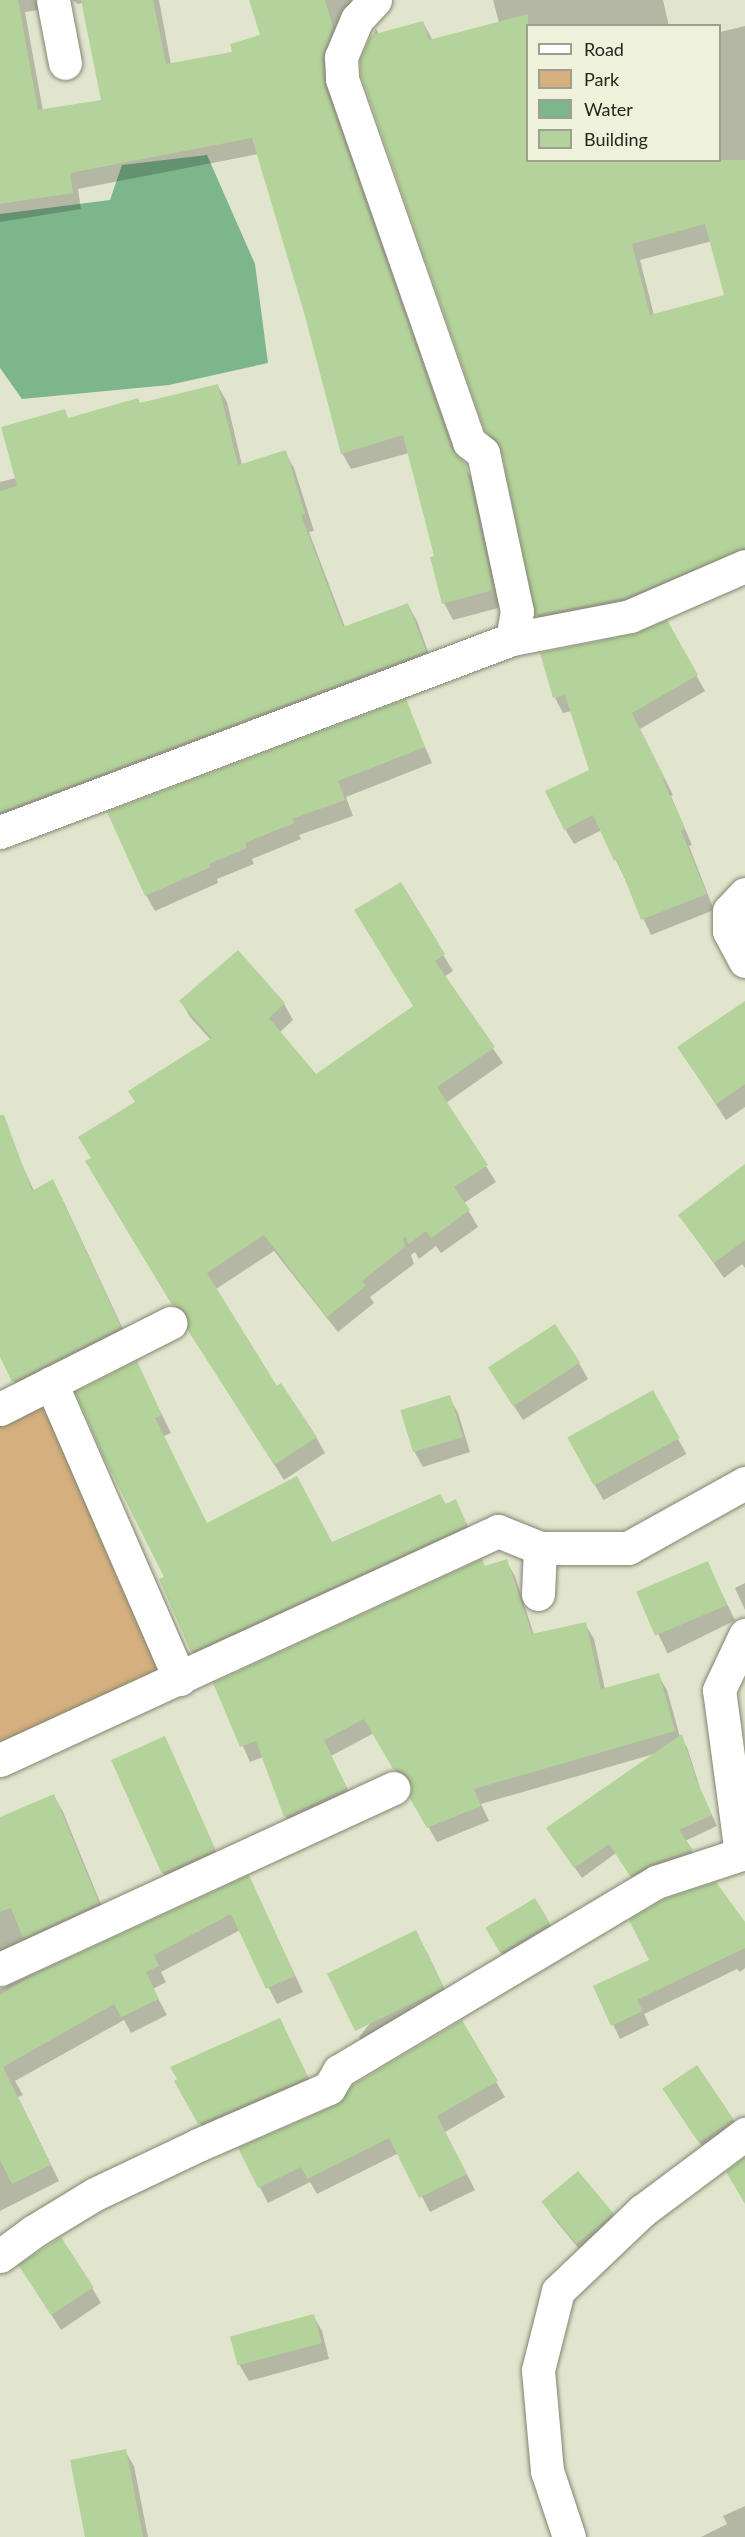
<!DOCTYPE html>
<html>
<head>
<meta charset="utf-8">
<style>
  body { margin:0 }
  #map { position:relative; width:745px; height:2537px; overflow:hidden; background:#e2e5ce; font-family:Lato,sans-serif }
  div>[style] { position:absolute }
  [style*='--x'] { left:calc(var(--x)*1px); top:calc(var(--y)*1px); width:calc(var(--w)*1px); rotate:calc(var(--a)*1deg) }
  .green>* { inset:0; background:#d5af7e }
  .water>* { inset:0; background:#7eb68c }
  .shadow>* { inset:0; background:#0003; transform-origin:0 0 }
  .building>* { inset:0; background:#b3d39a; transform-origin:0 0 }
  .roads { filter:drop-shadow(0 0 2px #828570) drop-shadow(0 0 2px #828570) }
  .minor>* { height:33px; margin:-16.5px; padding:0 16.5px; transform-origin:16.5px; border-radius:16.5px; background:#fff }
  span { translate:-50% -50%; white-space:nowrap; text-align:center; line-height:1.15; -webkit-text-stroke:4.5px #eff2db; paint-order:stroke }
  .legend { position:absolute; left:526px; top:24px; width:195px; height:138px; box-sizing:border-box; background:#eff2db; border:2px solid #9ea08f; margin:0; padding:8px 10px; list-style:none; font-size:18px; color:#25261e }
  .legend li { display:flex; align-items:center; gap:12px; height:30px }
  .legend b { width:30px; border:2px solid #9ea08f }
</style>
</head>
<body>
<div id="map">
  <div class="green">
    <div style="clip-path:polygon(51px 1383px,180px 1679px,0 1756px,0 1410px)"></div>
  </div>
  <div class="water">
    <div style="clip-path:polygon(207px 155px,255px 264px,268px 363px,169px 385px,22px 399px,0 368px,0 214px,110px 200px,122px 165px)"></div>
  </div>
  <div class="shadow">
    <div style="clip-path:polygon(0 0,54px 0,45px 9px,25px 12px,43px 111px,103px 102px,83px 3px,78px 4px,72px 0,159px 0,171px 65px,234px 53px,262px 37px,250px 0,377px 0,333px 103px,456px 456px,475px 482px,502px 607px,453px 620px,444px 603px,436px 557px,409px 453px,351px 469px,342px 453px,307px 315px,258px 154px,78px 189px,81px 209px,0 222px)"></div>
    <div style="clip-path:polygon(evenodd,493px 0,663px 0,669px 26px,528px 26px,528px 160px,720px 160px,720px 32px,745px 26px,745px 566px,546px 631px,537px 615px,504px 453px,496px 447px,486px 430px,361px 61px,376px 29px,379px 34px,423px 22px,433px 41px,499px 23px,493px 0,712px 241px,726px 297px,654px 315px,640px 260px,712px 241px)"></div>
    <div style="clip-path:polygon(218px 386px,227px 402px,242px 465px,285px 452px,294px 468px,314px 531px,309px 532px,345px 627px,408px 605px,417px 621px,434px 668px,0 833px,0 482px,16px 478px,64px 411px,69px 419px)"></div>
    <div style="clip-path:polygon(666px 622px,705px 691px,640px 729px,673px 795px,671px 796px,692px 845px,689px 846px,714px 910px,651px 935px,602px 830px,574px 844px,565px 829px,590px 770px,572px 711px,563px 713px,555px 698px,634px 636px)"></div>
    <div style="clip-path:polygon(405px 701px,432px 763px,346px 797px,353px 816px,299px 835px,301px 839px,252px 859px,254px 864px,217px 879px,218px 883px,155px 911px,146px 895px)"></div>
    <div style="clip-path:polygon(400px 884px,453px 971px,444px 977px,503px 1063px,446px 1103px,496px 1182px,464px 1203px,478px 1227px,441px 1253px,436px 1246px,419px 1259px,415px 1252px,411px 1255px,414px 1264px,370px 1297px,374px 1303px,338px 1332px,274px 1251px,216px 1289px,276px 1388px,316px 1437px,325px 1453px,284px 1480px,96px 1178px,93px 1159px,136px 1102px,211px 1040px,190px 1017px,181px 1001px,238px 952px,284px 1004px,293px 1020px,279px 1033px,315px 1076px,414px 1006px)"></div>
    <div style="clip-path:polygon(745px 1003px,745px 1107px,726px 1120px,679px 1048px)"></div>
    <div style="clip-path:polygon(14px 1147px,34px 1191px,61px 1196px,129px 1342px,22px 1396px,0 1353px,0 1148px)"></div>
    <div style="clip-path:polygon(745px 1185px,745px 1268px,742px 1264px,724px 1278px,680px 1215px)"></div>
    <div style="clip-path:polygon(136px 1363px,171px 1433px,164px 1436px,207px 1525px,332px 1544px,455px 1501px,476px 1542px,202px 1668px,192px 1651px,166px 1578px)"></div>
    <div style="clip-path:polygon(579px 1363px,588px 1379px,523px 1420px,499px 1383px)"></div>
    <div style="left:652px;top:1392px;width:71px;height:95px;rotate:61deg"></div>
    <div style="clip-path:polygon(449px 1397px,458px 1413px,470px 1452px,423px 1467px,414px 1451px)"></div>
    <div style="clip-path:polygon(506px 1561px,515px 1576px,534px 1635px,585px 1624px,594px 1639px,605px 1689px,658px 1675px,667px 1690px,680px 1737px,687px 1747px,701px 1791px,717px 1826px,685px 1841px,698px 1861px,637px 1886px,616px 1853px,582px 1878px,555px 1839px,654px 1754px,481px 1804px,489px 1821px,437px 1842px,411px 1797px,413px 1787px,404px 1785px,374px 1733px,331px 1756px,355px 1804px,294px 1832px,286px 1817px,263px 1757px,250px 1762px,215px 1683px)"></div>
    <div style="left:707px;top:1563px;width:64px;height:75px;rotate:64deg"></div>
    <div style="clip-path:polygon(745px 1583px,745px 1610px,735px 1588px)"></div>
    <div style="clip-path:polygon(164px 1738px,222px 1865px,172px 1888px,163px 1873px)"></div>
    <div style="clip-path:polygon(54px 1796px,63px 1812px,107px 1919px,0 1969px,0 1819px)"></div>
    <div style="clip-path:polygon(249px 1877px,303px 1992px,277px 2004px,240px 1930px,161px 1972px,166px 1982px,153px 1989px,167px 2015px,131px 2033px,124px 2020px,15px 2081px,23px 2095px,18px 2097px,59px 2181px,0 2211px,0 1989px)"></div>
    <div style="left:535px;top:1900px;width:45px;height:56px;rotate:59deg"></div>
    <div style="clip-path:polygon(745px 1925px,745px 1968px,740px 1972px,737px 1969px,644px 2014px,649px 2025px,620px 2039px,595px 1987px)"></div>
    <div style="clip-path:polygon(427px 1952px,451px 2003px,368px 2052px,359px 2037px)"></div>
    <div style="clip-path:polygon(279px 2020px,316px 2092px,209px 2139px,176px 2081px)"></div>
    <div style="clip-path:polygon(461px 2022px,505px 2097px,445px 2132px,475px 2190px,430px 2212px,399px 2153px,317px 2194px,310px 2182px,268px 2203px,240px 2149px,337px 2106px)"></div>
    <div style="clip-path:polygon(673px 2104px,733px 2120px,742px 2135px,709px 2157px)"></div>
    <div style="clip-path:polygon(543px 2201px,612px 2214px,620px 2229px,588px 2260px,552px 2216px)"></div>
    <div style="clip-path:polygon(30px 2281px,92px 2288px,101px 2303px,61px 2330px)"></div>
    <div style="clip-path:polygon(313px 2315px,322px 2331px,329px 2359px,249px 2381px,240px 2366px,232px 2338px)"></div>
    <div style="clip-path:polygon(125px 2451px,134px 2466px,148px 2537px,86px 2537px)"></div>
    <div style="clip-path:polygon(745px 2506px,745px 2537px,701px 2537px,727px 2524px,723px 2516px)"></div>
  </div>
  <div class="building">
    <div style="clip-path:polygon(0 0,18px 0,38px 110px,101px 100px,81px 0,153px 0,166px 64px,232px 52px,230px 44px,260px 35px,249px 0,325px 0,333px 27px,322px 57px,324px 85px,451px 448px,466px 464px,493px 590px,442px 604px,430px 557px,434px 556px,403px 435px,341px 454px,305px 316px,252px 138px,70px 173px,73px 193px,0 204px)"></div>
    <div style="clip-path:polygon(evenodd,528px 14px,528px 160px,745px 160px,745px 548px,624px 598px,535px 615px,501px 449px,495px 439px,485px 431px,361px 75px,360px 60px,371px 35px,423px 21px,429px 40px,528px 14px,705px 224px,724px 295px,650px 315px,632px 244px,705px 224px)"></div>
    <div style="clip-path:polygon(218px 384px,238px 465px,286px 450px,305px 514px,301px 515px,343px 627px,408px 603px,426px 651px,0 812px,0 491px,17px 486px,1px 427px,65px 409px,68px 418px,138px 398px,140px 403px)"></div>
    <div style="clip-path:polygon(667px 620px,698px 675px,632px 713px,665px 779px,663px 780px,685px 829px,681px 831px,707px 894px,641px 920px,617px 859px,614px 861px,593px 815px,564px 830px,545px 791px,589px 770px,565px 695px,553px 698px,540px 653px,634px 634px)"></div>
    <div style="clip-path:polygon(406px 699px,425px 747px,338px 781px,345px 800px,292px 819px,294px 823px,245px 843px,247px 848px,209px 864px,211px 867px,145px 896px,107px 812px)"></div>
    <div style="clip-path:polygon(401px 882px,445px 954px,435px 961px,495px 1047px,437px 1087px,488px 1165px,454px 1187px,470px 1210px,431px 1238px,426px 1231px,409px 1244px,405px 1237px,403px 1238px,405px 1247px,362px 1281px,366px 1286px,327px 1317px,264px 1235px,207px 1273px,277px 1386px,281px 1383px,317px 1437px,274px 1465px,187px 1329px,186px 1314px,181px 1308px,172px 1305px,85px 1161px,91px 1158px,78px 1137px,135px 1102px,128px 1091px,212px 1038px,179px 1001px,238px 950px,285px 1003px,269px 1018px,316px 1074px,413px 1006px,354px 910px)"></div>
    <div style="clip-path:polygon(745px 1001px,745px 1084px,716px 1104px,677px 1047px)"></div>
    <div style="clip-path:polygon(0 1115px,4px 1115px,32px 1191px,53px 1179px,121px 1327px,12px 1382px,0 1357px)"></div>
    <div style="clip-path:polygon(745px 1164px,745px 1240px,714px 1263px,678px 1215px)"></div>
    <div style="left:555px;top:1324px;width:46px;height:80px;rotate:57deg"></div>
    <div style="clip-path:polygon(137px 1361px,162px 1415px,155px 1418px,207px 1523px,297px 1476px,332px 1542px,440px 1494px,446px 1504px,456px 1499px,467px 1525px,191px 1652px,159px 1579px,164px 1577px,104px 1458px,75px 1392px)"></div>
    <div style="left:653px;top:1390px;width:55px;height:98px;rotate:61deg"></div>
    <div style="left:450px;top:1395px;width:44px;height:52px;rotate:73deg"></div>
    <div style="clip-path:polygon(482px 1559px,485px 1566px,507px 1559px,532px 1634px,586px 1622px,601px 1689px,659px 1673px,675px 1731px,474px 1789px,481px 1806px,427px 1828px,409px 1797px,412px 1789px,410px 1780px,403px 1772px,393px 1769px,364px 1719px,324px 1740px,347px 1788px,284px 1817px,256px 1741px,240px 1747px,213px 1683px)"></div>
    <div style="left:708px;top:1561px;width:48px;height:78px;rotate:67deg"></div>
    <div style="clip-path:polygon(682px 1734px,696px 1779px,712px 1815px,679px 1830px,693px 1850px,650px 1864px,630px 1876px,609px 1844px,574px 1868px,546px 1828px)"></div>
    <div style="left:165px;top:1736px;width:124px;height:59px;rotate:66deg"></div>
    <div style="clip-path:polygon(54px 1794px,99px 1903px,23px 1938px,11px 1908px,0 1912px,0 1817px)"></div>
    <div style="clip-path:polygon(249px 1875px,295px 1976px,266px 1989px,231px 1914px,154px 1955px,159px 1966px,146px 1972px,159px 1999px,121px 2017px,114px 2004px,3px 2067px,51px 2165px,12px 2184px,0 2160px,0 1995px,37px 1973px)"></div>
    <div style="clip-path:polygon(716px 1882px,745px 1922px,745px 1948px,637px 2000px,643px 2011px,611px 2026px,593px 1986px,649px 1960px,629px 1920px,664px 1899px)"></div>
    <div style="left:535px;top:1898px;width:29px;height:58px;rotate:59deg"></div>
    <div style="left:416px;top:1930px;width:64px;height:99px;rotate:64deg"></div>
    <div style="clip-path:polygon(280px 2018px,308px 2077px,198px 2124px,174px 2081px,177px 2079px,170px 2067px)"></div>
    <div style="clip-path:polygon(462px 2020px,498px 2081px,437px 2116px,467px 2174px,419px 2198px,389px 2138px,307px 2179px,301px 2167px,258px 2188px,238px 2148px,336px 2105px,353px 2085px)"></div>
    <div style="left:697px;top:2065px;width:65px;height:42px;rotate:56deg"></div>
    <div style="clip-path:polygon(745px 2157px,745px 2204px,726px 2172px)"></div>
    <div style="left:578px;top:2171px;width:55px;height:48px;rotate:50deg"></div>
    <div style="left:61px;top:2237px;width:60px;height:51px;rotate:57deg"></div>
    <div style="left:314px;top:2314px;width:30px;height:87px;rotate:75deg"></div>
    <div style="left:126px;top:2449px;width:90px;height:57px;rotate:79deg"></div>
  </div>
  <div class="roads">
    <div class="minor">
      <div style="--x:53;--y:0;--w:64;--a:79.2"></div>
      <div style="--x:375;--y:0;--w:26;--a:133"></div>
      <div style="--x:357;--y:19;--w:41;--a:112.8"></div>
      <div style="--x:341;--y:57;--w:22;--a:87"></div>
      <div style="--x:342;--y:79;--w:385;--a:70.7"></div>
      <div style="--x:469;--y:442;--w:18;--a:38"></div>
      <div style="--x:483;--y:453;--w:162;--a:77.9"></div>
      <div style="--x:517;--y:611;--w:28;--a:100"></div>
      <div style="--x:0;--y:832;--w:547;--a:-20.65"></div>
      <div style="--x:512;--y:639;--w:120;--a:-11"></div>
      <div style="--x:630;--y:616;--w:125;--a:-23.5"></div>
      <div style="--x:745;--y:894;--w:23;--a:133"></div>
      <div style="--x:729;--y:911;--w:20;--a:90"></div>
      <div style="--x:729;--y:931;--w:34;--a:62"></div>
      <div style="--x:51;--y:1383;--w:323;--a:66.5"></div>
      <div style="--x:0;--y:1409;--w:191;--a:-26.8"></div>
      <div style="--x:540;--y:1548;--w:88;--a:0"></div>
      <div style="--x:628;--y:1548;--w:134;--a:-29.1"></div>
      <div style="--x:0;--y:1760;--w:548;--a:-24.69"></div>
      <div style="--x:498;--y:1531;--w:45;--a:22"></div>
      <div style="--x:540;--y:1548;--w:46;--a:92.5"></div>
      <div style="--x:0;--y:1969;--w:433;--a:-24.7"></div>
      <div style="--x:0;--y:2256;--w:42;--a:-36.3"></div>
      <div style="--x:34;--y:2231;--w:71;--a:-31.2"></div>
      <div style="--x:95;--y:2194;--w:114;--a:-25.4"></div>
      <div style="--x:198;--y:2145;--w:143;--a:-23.5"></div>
      <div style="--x:329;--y:2088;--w:20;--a:-60"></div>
      <div style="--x:339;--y:2071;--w:369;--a:-30.8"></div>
      <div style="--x:656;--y:1882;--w:89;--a:-18.2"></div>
      <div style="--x:741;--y:1854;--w:165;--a:-97.6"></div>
      <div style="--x:719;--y:1690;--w:61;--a:-64.7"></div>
      <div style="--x:569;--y:2537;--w:70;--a:-108.4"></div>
      <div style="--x:547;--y:2471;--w:101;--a:-95.1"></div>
      <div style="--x:538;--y:2370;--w:81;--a:-75.8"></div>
      <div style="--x:558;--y:2291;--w:116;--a:-43.6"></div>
      <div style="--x:642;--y:2211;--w:129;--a:-36.8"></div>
    </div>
  </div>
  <ul class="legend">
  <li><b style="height:8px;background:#fff"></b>Road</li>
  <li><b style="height:16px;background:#d5af7e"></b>Park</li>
  <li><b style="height:16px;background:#7eb68c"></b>Water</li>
  <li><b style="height:16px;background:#b3d39a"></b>Building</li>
  </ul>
</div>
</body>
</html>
